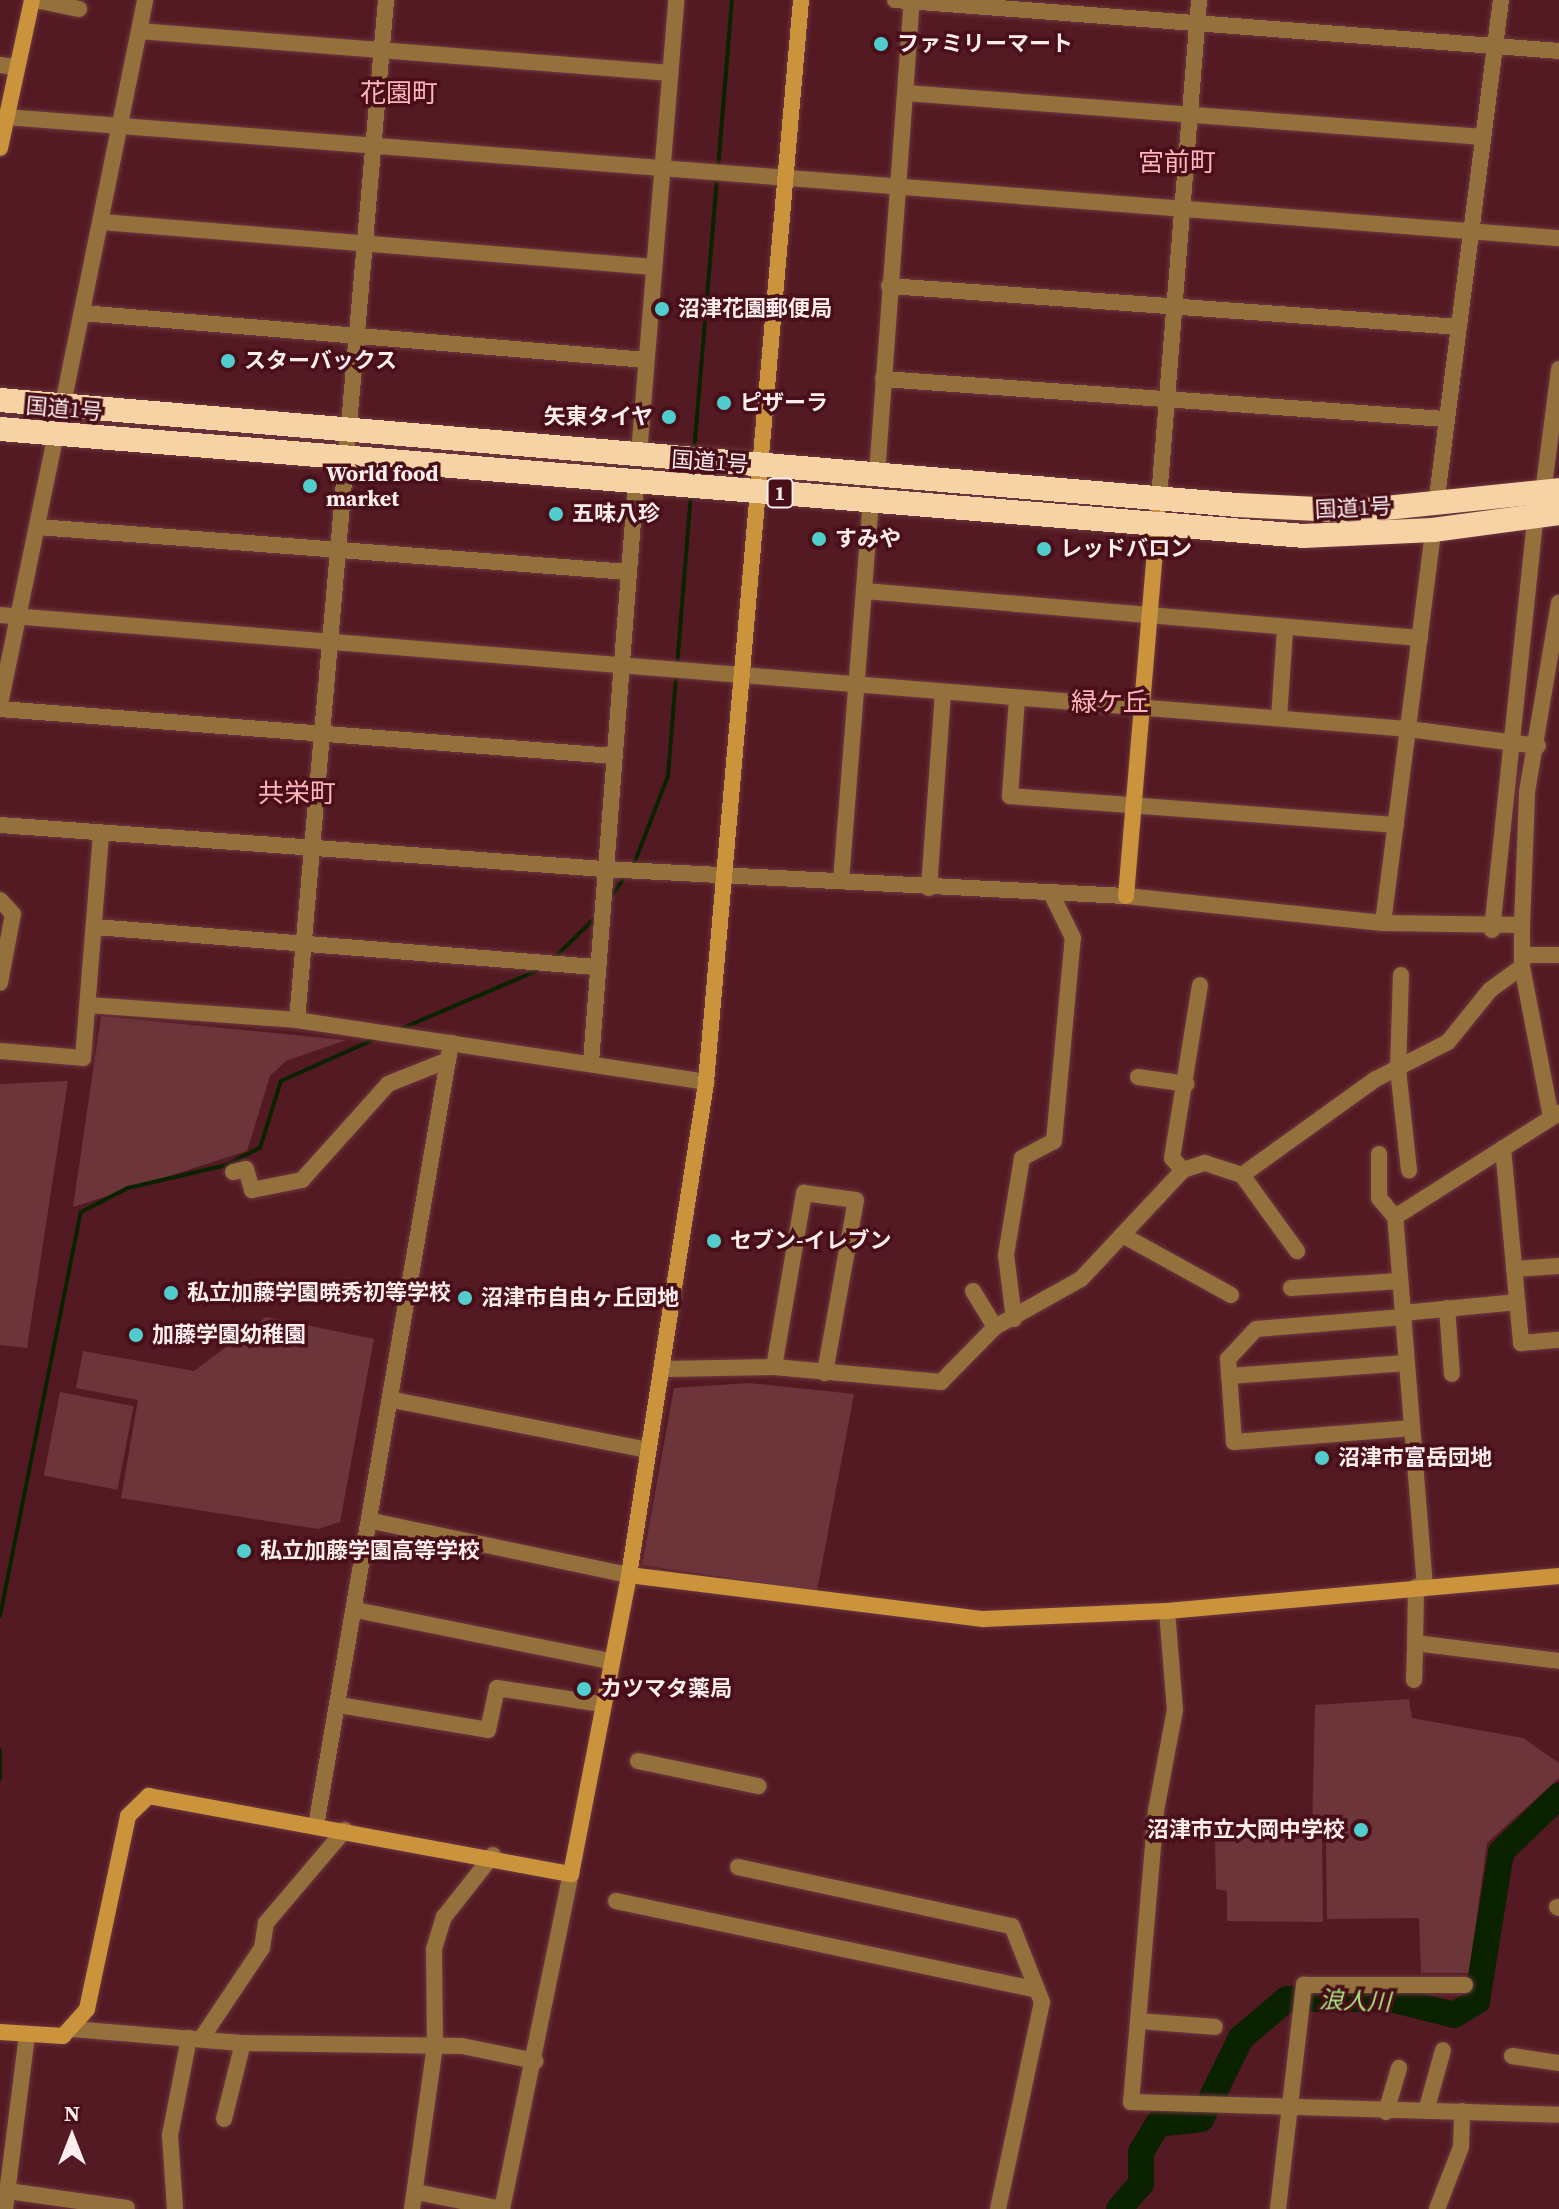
<!DOCTYPE html>
<html>
<head>
<meta charset="utf-8">
<style>
  body { margin:0 }
  #map { position:relative; width:1559px; height:2209px; overflow:hidden; background:#541a23; font-family:"Source Serif 4","Noto Sans JP",serif }
  div>[style] { position:absolute }
  [style*='--x'] { left:calc(var(--x)*1px); top:calc(var(--y)*1px); width:calc(var(--w)*1px); rotate:calc(var(--a)*1deg) }
  .green>* { inset:0; background:#6c353a; transform-origin:0 0 }
  .stream>* { height:4px; margin:-2px; padding:0 2px; transform-origin:2px; border-radius:2px; background:#0a2200 }
  .river>* { height:26px; margin:-13px; padding:0 13px; transform-origin:13px; border-radius:13px; background:#0a2200 }
  .roads { filter:drop-shadow(0 0 2px #6c383f) drop-shadow(0 0 2px #6c383f) }
  .street>* { height:16px; margin:-8px; padding:0 8px; transform-origin:8px; border-radius:8px; background:#94703d }
  .secondary>* { height:16px; margin:-8px; padding:0 8px; transform-origin:8px; border-radius:8px; background:#cb933b }
  .highway>* { height:24px; margin:-12px; padding:0 12px; transform-origin:12px; border-radius:12px; background:#f6d3a4 }
  .dots>* { width:22px; height:22px; translate:-50% -50%; box-sizing:border-box; border:4px solid #480f19; border-radius:50% }
  span { translate:-50% -50%; white-space:nowrap; text-align:center; line-height:1.15; -webkit-text-stroke:7px #480f19; paint-order:stroke }
  .shield-label span { padding:2px 6px; background:#480f19; border:2px solid; border-radius:6px; -webkit-text-stroke-width:0 }
  .shield-label { font-size:20px; color:#fdedee; font-weight:700 }
  .poi-label { font-size:22px; color:#fdedee; font-weight:700 }
  .left { translate:0 -50%; text-align:left }
  .right { translate:-100% -50%; text-align:right }
  .street-label { font-size:22px; color:#fdedee }
  .water-label { font-size:24px; color:#a4e67e; font-style:italic }
  .quarter-label { font-size:26px; color:#ffb5b9 }
  .north { position:absolute; left:32px; top:2097px; width:80px; height:80px; -webkit-text-stroke:6px #480f19; paint-order:stroke; rotate:0deg; font-size:22px; font-weight:700; line-height:32px; text-align:center; color:#fdedee }
  .north::after { content:''; display:block; margin:auto; width:28px; height:36px; background:#fdedee; clip-path:polygon(50% 0,100% 100%,50% 72%,0 100%) }
</style>
</head>
<body>
<div id="map">
  <div class="green">
    <div style="clip-path:polygon(101px 1016px,346px 1040px,286px 1061px,270px 1076px,247px 1151px,73px 1207px)"></div>
    <div style="clip-path:polygon(68px 1081px,27px 1348px,0 1345px,0 1084px)"></div>
    <div style="clip-path:polygon(266px 1317px,374px 1339px,340px 1522px,318px 1529px,121px 1498px,138px 1400px,76px 1388px,83px 1351px,194px 1371px)"></div>
    <div style="clip-path:polygon(749px 1383px,854px 1394px,817px 1591px,642px 1565px,674px 1388px)"></div>
    <div style="left:60px;top:1392px;width:75px;height:85px;rotate:11deg"></div>
    <div style="clip-path:polygon(1409px 1699px,1412px 1718px,1523px 1738px,1559px 1763px,1559px 1778px,1487px 1843px,1469px 1973px,1421px 1973px,1419px 1918px,1327px 1919px,1326px 1835px,1312px 1833px,1315px 1705px)"></div>
    <div style="clip-path:polygon(1215px 1838px,1322px 1839px,1323px 1922px,1227px 1921px,1227px 1891px,1216px 1889px)"></div>
  </div>
  <div class="stream">
    <div style="--x:718;--y:169;--w:170;--a:-85.3"></div>
    <div style="--x:694;--y:452;--w:275;--a:-85.2"></div>
    <div style="--x:677;--y:667;--w:175;--a:-85.4"></div>
    <div style="--x:634;--y:864;--w:94;--a:-68.9"></div>
    <div style="--x:668;--y:776;--w:100;--a:-85.4"></div>
    <div style="--x:611;--y:897;--w:27;--a:-56"></div>
    <div style="--x:554;--y:958;--w:59;--a:-44.3"></div>
    <div style="--x:398;--y:1030;--w:155;--a:-23.1"></div>
    <div style="--x:0;--y:1616;--w:412;--a:-78.7"></div>
    <div style="--x:81;--y:1212;--w:53;--a:-27.1"></div>
    <div style="--x:128;--y:1188;--w:101;--a:-13.2"></div>
    <div style="--x:226;--y:1165;--w:38;--a:-27"></div>
    <div style="--x:260;--y:1148;--w:70;--a:-72.6"></div>
    <div style="--x:281;--y:1081;--w:103;--a:-24.1"></div>
    <div style="--x:0;--y:1750;--w:29;--a:90"></div>
  </div>
  <div class="river">
    <div style="--x:1119;--y:2209;--w:33;--a:-49"></div>
    <div style="--x:1141;--y:2184;--w:32;--a:-90"></div>
    <div style="--x:1141;--y:2152;--w:33;--a:-59"></div>
    <div style="--x:1158;--y:2124;--w:43;--a:-6.6"></div>
    <div style="--x:1201;--y:2119;--w:90;--a:-63.7"></div>
    <div style="--x:1241;--y:2038;--w:60;--a:-40.3"></div>
    <div style="--x:1287;--y:1999;--w:103;--a:0"></div>
    <div style="--x:1390;--y:1999;--w:66;--a:14"></div>
    <div style="--x:1454;--y:2015;--w:27;--a:-31"></div>
    <div style="--x:1477;--y:2001;--w:151;--a:-80.8"></div>
    <div style="--x:1501;--y:1852;--w:81;--a:-44"></div>
  </div>
  <div class="roads">
    <div class="street">
      <div style="--x:36;--y:0;--w:44;--a:11.8"></div>
      <div style="--x:895;--y:0;--w:666;--a:4.39"></div>
      <div style="--x:139;--y:31;--w:533;--a:4.52"></div>
      <div style="--x:0;--y:65;--w:16;--a:7"></div>
      <div style="--x:906;--y:93;--w:579;--a:4.36"></div>
      <div style="--x:6;--y:117;--w:1558;--a:4.46"></div>
      <div style="--x:102;--y:222;--w:553;--a:4.67"></div>
      <div style="--x:889;--y:286;--w:571;--a:4.11"></div>
      <div style="--x:82;--y:313;--w:566;--a:4.76"></div>
      <div style="--x:883;--y:379;--w:563;--a:4.07"></div>
      <div style="--x:63;--y:404;--w:412;--a:-78.5"></div>
      <div style="--x:639;--y:454;--w:456;--a:-85.3"></div>
      <div style="--x:877;--y:474;--w:474;--a:-85.8"></div>
      <div style="--x:1543;--y:493;--w:125;--a:-82.6"></div>
      <div style="--x:1159;--y:498;--w:500;--a:-85.4"></div>
      <div style="--x:1436;--y:505;--w:509;--a:-82.67"></div>
      <div style="--x:38;--y:527;--w:592;--a:4.36"></div>
      <div style="--x:865;--y:591;--w:557;--a:4.84"></div>
      <div style="--x:0;--y:615;--w:1414;--a:4.63"></div>
      <div style="--x:1409;--y:729;--w:130;--a:7.5"></div>
      <div style="--x:1017;--y:698;--w:98;--a:94.1"></div>
      <div style="--x:1010;--y:796;--w:387;--a:4.3"></div>
      <div style="--x:0;--y:704;--w:276;--a:-78.3"></div>
      <div style="--x:0;--y:709;--w:615;--a:4.38"></div>
      <div style="--x:1279;--y:718;--w:89;--a:-86.1"></div>
      <div style="--x:0;--y:825;--w:605;--a:4.17"></div>
      <div style="--x:603;--y:869;--w:524;--a:2.96"></div>
      <div style="--x:1126;--y:896;--w:258;--a:6"></div>
      <div style="--x:1383;--y:923;--w:139;--a:0.8"></div>
      <div style="--x:841;--y:881;--w:381;--a:-85.5"></div>
      <div style="--x:929;--y:888;--w:196;--a:-85.9"></div>
      <div style="--x:0;--y:900;--w:19;--a:47"></div>
      <div style="--x:13;--y:914;--w:70;--a:100.7"></div>
      <div style="--x:1383;--y:923;--w:396;--a:-82.7"></div>
      <div style="--x:95;--y:927;--w:502;--a:4.57"></div>
      <div style="--x:1492;--y:930;--w:413;--a:-84"></div>
      <div style="--x:1524;--y:955;--w:35;--a:0"></div>
      <div style="--x:1401;--y:975;--w:94;--a:91.8"></div>
      <div style="--x:1398;--y:1069;--w:102;--a:83.8"></div>
      <div style="--x:89;--y:1005;--w:209;--a:4.1"></div>
      <div style="--x:297;--y:1020;--w:414;--a:8.6"></div>
      <div style="--x:297;--y:1020;--w:1024;--a:-85.01"></div>
      <div style="--x:0;--y:1051;--w:83;--a:4.8"></div>
      <div style="--x:83;--y:1058;--w:226;--a:-85.4"></div>
      <div style="--x:591;--y:1062;--w:582;--a:-85.56"></div>
      <div style="--x:1138;--y:1077;--w:49;--a:8.1"></div>
      <div style="--x:1551;--y:1117;--w:153;--a:-100.9"></div>
      <div style="--x:1522;--y:967;--w:42;--a:-90"></div>
      <div style="--x:1522;--y:925;--w:133;--a:-87.8"></div>
      <div style="--x:1527;--y:792;--w:192;--a:-80.4"></div>
      <div style="--x:1503;--y:1148;--w:196;--a:84.7"></div>
      <div style="--x:1521;--y:1343;--w:38;--a:-5"></div>
      <div style="--x:1379;--y:1154;--w:44;--a:90"></div>
      <div style="--x:1379;--y:1198;--w:25;--a:50"></div>
      <div style="--x:1183;--y:1170;--w:16;--a:-133"></div>
      <div style="--x:1172;--y:1158;--w:175;--a:-80.8"></div>
      <div style="--x:233;--y:1172;--w:13;--a:-13"></div>
      <div style="--x:246;--y:1169;--w:22;--a:74"></div>
      <div style="--x:252;--y:1190;--w:51;--a:-11.3"></div>
      <div style="--x:302;--y:1180;--w:129;--a:-48.1"></div>
      <div style="--x:388;--y:1084;--w:65;--a:-21.8"></div>
      <div style="--x:1242;--y:1175;--w:94;--a:54.1"></div>
      <div style="--x:1126;--y:1237;--w:120;--a:28.9"></div>
      <div style="--x:1514;--y:1269;--w:45;--a:-3.8"></div>
      <div style="--x:1291;--y:1288;--w:109;--a:-3.7"></div>
      <div style="--x:973;--y:1291;--w:42;--a:58.6"></div>
      <div style="--x:1447;--y:1308;--w:66;--a:85.7"></div>
      <div style="--x:1403;--y:1313;--w:115;--a:-5.5"></div>
      <div style="--x:1403;--y:1317;--w:147;--a:175.3"></div>
      <div style="--x:1256;--y:1329;--w:41;--a:133"></div>
      <div style="--x:1228;--y:1359;--w:83;--a:85.9"></div>
      <div style="--x:1234;--y:1442;--w:179;--a:-4.5"></div>
      <div style="--x:1014;--y:1319;--w:64;--a:-97.1"></div>
      <div style="--x:1006;--y:1255;--w:98;--a:-80.6"></div>
      <div style="--x:1022;--y:1158;--w:36;--a:-28"></div>
      <div style="--x:1054;--y:1141;--w:204;--a:-84.7"></div>
      <div style="--x:1073;--y:938;--w:50;--a:-116.1"></div>
      <div style="--x:774;--y:1367;--w:177;--a:-80.2"></div>
      <div style="--x:804;--y:1193;--w:52;--a:7.7"></div>
      <div style="--x:856;--y:1200;--w:176;--a:100.2"></div>
      <div style="--x:664;--y:1369;--w:110;--a:-1"></div>
      <div style="--x:774;--y:1367;--w:168;--a:5.1"></div>
      <div style="--x:941;--y:1382;--w:77;--a:-45.5"></div>
      <div style="--x:995;--y:1327;--w:98;--a:-29.2"></div>
      <div style="--x:1081;--y:1279;--w:149;--a:-46.9"></div>
      <div style="--x:1183;--y:1170;--w:23;--a:-18"></div>
      <div style="--x:1205;--y:1163;--w:39;--a:18"></div>
      <div style="--x:1242;--y:1175;--w:163;--a:-35.7"></div>
      <div style="--x:1374;--y:1080;--w:83;--a:-27.2"></div>
      <div style="--x:1448;--y:1042;--w:67;--a:-51.1"></div>
      <div style="--x:1490;--y:990;--w:39;--a:-36"></div>
      <div style="--x:1229;--y:1376;--w:178;--a:-4.2"></div>
      <div style="--x:393;--y:1400;--w:260;--a:11.1"></div>
      <div style="--x:372;--y:1521;--w:263;--a:11.9"></div>
      <div style="--x:1416;--y:1587;--w:56;--a:91"></div>
      <div style="--x:1415;--y:1643;--w:145;--a:7.1"></div>
      <div style="--x:1425;--y:1587;--w:371;--a:-94.6"></div>
      <div style="--x:1395;--y:1217;--w:194;--a:-32.4"></div>
      <div style="--x:356;--y:1610;--w:259;--a:11.4"></div>
      <div style="--x:1167;--y:1611;--w:99;--a:85.4"></div>
      <div style="--x:1175;--y:1710;--w:103;--a:100.7"></div>
      <div style="--x:1156;--y:1811;--w:292;--a:94.9"></div>
      <div style="--x:1131;--y:2102;--w:428;--a:1.7"></div>
      <div style="--x:1414;--y:1680;--w:37;--a:-88"></div>
      <div style="--x:339;--y:1705;--w:151;--a:9.5"></div>
      <div style="--x:488;--y:1730;--w:43;--a:-77.9"></div>
      <div style="--x:497;--y:1688;--w:106;--a:8.7"></div>
      <div style="--x:638;--y:1761;--w:123;--a:11.8"></div>
      <div style="--x:316;--y:1826;--w:795;--a:-80.22"></div>
      <div style="--x:738;--y:1867;--w:280;--a:12.2"></div>
      <div style="--x:1012;--y:1926;--w:82;--a:68.5"></div>
      <div style="--x:1042;--y:2002;--w:212;--a:102"></div>
      <div style="--x:616;--y:1901;--w:430;--a:11.9"></div>
      <div style="--x:1557;--y:1907;--w:2;--a:27"></div>
      <div style="--x:1139;--y:2021;--w:76;--a:4.5"></div>
      <div style="--x:72;--y:2029;--w:170;--a:4.7"></div>
      <div style="--x:241;--y:2043;--w:221;--a:0.8"></div>
      <div style="--x:462;--y:2046;--w:75;--a:11.6"></div>
      <div style="--x:201;--y:2039;--w:110;--a:-56.2"></div>
      <div style="--x:262;--y:1948;--w:25;--a:-81"></div>
      <div style="--x:266;--y:1923;--w:122;--a:-49.7"></div>
      <div style="--x:1512;--y:2056;--w:48;--a:8.5"></div>
      <div style="--x:1426;--y:2111;--w:63;--a:-74.4"></div>
      <div style="--x:1386;--y:2112;--w:46;--a:-73.5"></div>
      <div style="--x:224;--y:2119;--w:78;--a:-76"></div>
      <div style="--x:8;--y:2191;--w:120;--a:8.1"></div>
      <div style="--x:416;--y:2192;--w:88;--a:11.2"></div>
      <div style="--x:502;--y:2209;--w:342;--a:-78.4"></div>
      <div style="--x:5;--y:2209;--w:176;--a:-82.8"></div>
      <div style="--x:175;--y:2209;--w:74;--a:-93.9"></div>
      <div style="--x:170;--y:2135;--w:99;--a:-78.9"></div>
      <div style="--x:412;--y:2209;--w:166;--a:-82"></div>
      <div style="--x:435;--y:2045;--w:96;--a:-90.6"></div>
      <div style="--x:434;--y:1949;--w:34;--a:-73"></div>
      <div style="--x:444;--y:1917;--w:79;--a:-51.7"></div>
      <div style="--x:1278;--y:2209;--w:226;--a:-83.4"></div>
      <div style="--x:1304;--y:1985;--w:161;--a:0"></div>
      <div style="--x:1437;--y:2209;--w:66;--a:-68.8"></div>
      <div style="--x:1461;--y:2147;--w:36;--a:-88"></div>
    </div>
    <div class="secondary">
      <div style="--x:0;--y:148;--w:151;--a:-77.8"></div>
      <div style="--x:1126;--y:896;--w:382;--a:-85.2"></div>
      <div style="--x:629;--y:1575;--w:357;--a:7.1"></div>
      <div style="--x:983;--y:1619;--w:184;--a:-2.5"></div>
      <div style="--x:1167;--y:1611;--w:394;--a:-5.1"></div>
      <div style="--x:0;--y:2032;--w:63;--a:3.6"></div>
      <div style="--x:63;--y:2036;--w:36;--a:-48"></div>
      <div style="--x:87;--y:2009;--w:197;--a:-78"></div>
      <div style="--x:128;--y:1816;--w:29;--a:-44"></div>
      <div style="--x:149;--y:1796;--w:429;--a:10.5"></div>
      <div style="--x:571;--y:1874;--w:305;--a:-79"></div>
      <div style="--x:629;--y:1575;--w:499;--a:-81.1"></div>
      <div style="--x:706;--y:1082;--w:1086;--a:-84.98"></div>
    </div>
    <div class="highway">
      <div style="--x:0;--y:400;--w:1241;--a:4.85"></div>
      <div style="--x:1237;--y:505;--w:120;--a:2.9"></div>
      <div style="--x:1357;--y:511;--w:203;--a:-5.9"></div>
      <div style="--x:0;--y:429;--w:1307;--a:4.69"></div>
      <div style="--x:1303;--y:536;--w:130;--a:-2.6"></div>
      <div style="--x:1433;--y:530;--w:127;--a:-7.7"></div>
    </div>
  </div>
  <div class="dots">
    <div style="left:881px;top:44px;background:#52cdcd"></div>
    <div style="left:662px;top:309px;background:#52cdcd"></div>
    <div style="left:228px;top:361px;background:#52cdcd"></div>
    <div style="left:724px;top:403px;background:#52cdcd"></div>
    <div style="left:669px;top:417px;background:#52cdcd"></div>
    <div style="left:310px;top:486px;background:#52cdcd"></div>
    <div style="left:556px;top:514px;background:#52cdcd"></div>
    <div style="left:819px;top:539px;background:#52cdcd"></div>
    <div style="left:1044px;top:549px;background:#52cdcd"></div>
    <div style="left:714px;top:1241px;background:#52cdcd"></div>
    <div style="left:171px;top:1293px;background:#52cdcd"></div>
    <div style="left:465px;top:1298px;background:#52cdcd"></div>
    <div style="left:136px;top:1335px;background:#52cdcd"></div>
    <div style="left:1322px;top:1458px;background:#52cdcd"></div>
    <div style="left:244px;top:1551px;background:#52cdcd"></div>
    <div style="left:584px;top:1689px;background:#52cdcd"></div>
    <div style="left:1361px;top:1830px;background:#52cdcd"></div>
  </div>
  <div class="shield-label">
    <span style="left:780px;top:493px">1</span>
  </div>
  <div class="poi-label">
    <span class="left" style="left:897px;top:44px">ファミリーマート</span>
    <span class="left" style="left:678px;top:309px">沼津花園郵便局</span>
    <span class="left" style="left:244px;top:361px">スターバックス</span>
    <span class="left" style="left:740px;top:403px">ピザーラ</span>
    <span class="right" style="left:653px;top:417px">矢東タイヤ</span>
    <span class="left" style="left:326px;top:486px">World food<br>market</span>
    <span class="left" style="left:572px;top:514px">五味八珍</span>
    <span class="left" style="left:835px;top:539px">すみや</span>
    <span class="left" style="left:1060px;top:549px">レッドバロン</span>
    <span class="left" style="left:730px;top:1241px">セブン-イレブン</span>
    <span class="left" style="left:187px;top:1293px">私立加藤学園暁秀初等学校</span>
    <span class="left" style="left:481px;top:1298px">沼津市自由ヶ丘団地</span>
    <span class="left" style="left:152px;top:1335px">加藤学園幼稚園</span>
    <span class="left" style="left:1338px;top:1458px">沼津市富岳団地</span>
    <span class="left" style="left:260px;top:1551px">私立加藤学園高等学校</span>
    <span class="left" style="left:600px;top:1689px">カツマタ薬局</span>
    <span class="right" style="left:1345px;top:1830px">沼津市立大岡中学校</span>
  </div>
  <div class="street-label">
    <span style="left:64px;top:409px;rotate:5deg">国道1号</span>
    <span style="left:710px;top:462px;rotate:4deg">国道1号</span>
    <span style="left:1353px;top:508px;rotate:-3deg">国道1号</span>
  </div>
  <div class="water-label">
    <span style="left:1355px;top:2001px;rotate:2deg">浪人川</span>
  </div>
  <div class="quarter-label">
    <span style="left:399px;top:94px">花園町</span>
    <span style="left:1177px;top:163px">宮前町</span>
    <span style="left:1110px;top:703px">緑ケ丘</span>
    <span style="left:297px;top:794px">共栄町</span>
  </div>
  <div class="north">N</div>
</div>
</body>
</html>
